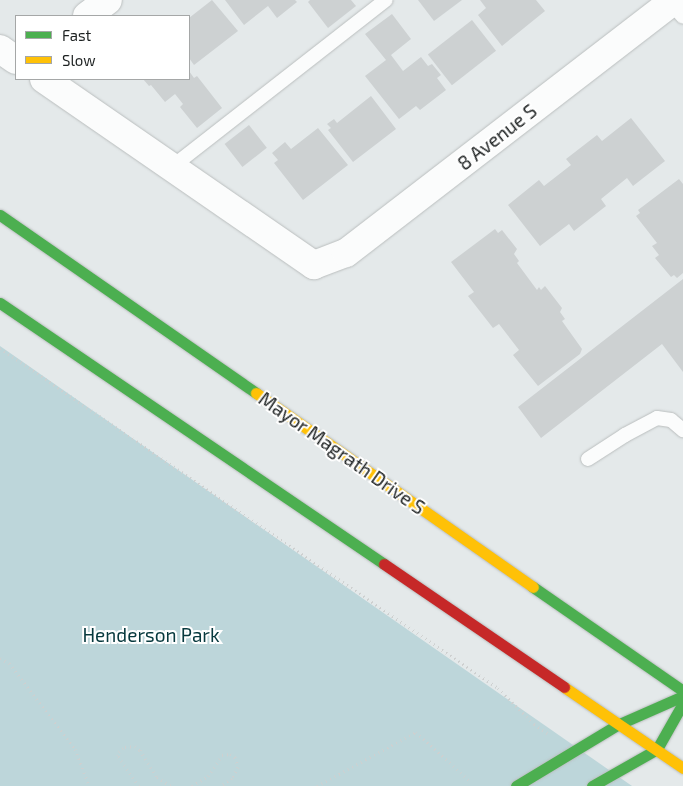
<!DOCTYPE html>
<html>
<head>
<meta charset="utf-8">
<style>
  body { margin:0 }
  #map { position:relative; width:683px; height:786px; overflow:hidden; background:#e4e9ea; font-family:"Exo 2",sans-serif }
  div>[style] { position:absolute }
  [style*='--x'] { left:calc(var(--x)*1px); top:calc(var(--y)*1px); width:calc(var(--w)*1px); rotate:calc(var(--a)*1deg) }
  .green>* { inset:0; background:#bdd6da }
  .building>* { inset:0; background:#cdd1d2; transform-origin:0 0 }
  .path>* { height:3px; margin-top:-1.5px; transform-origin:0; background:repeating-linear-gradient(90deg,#ced0d0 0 1px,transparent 0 5px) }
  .roads { filter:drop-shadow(0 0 1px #babebe) drop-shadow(0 0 1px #babebe) }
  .lane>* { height:14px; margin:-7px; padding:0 7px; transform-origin:7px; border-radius:7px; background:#fbfcfc }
  .street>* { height:28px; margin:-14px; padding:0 14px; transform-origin:14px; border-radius:14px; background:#fbfcfc }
  .fast>* { height:11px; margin:-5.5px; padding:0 5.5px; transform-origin:5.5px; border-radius:5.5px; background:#4caf50 }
  .slow>* { height:11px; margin:-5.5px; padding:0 5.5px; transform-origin:5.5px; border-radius:5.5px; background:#ffc107 }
  .jam>* { height:11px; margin:-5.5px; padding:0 5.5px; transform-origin:5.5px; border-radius:5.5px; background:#c62828 }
  span { translate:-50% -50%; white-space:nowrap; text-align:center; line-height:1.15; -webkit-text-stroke:4px #fff; paint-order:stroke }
  .street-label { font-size:19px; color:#1e2222 }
  .park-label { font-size:19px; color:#07393e }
  .legend { position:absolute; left:15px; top:15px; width:175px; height:65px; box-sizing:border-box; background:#fff; border:1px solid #a5a7a7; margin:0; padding:6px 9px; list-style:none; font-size:15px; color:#1e2222 }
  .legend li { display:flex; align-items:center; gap:10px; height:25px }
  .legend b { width:25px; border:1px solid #a5a7a7 }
</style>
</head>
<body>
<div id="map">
  <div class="green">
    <div style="clip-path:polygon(0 346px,632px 786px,0 786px)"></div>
  </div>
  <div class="building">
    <div style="clip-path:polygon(212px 0,238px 31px,194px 65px,189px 58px,189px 18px)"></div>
    <div style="clip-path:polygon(225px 0,295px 0,297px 2px,277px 18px,268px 6px,244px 25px)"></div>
    <div style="clip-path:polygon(310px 0,351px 0,356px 6px,328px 28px,308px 2px)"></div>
    <div style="clip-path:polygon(418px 0,462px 0,434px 21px)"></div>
    <div style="clip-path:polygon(480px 0,536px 0,545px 11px,502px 46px,478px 15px,486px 8px)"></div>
    <div style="clip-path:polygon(392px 14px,411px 39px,391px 55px,403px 71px,421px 57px,428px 66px,432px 64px,441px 75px,437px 78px,446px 90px,420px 110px,416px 106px,399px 119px,365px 76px,386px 60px,365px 34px)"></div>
    <div style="left:472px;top:20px;width:39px;height:56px;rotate:52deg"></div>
    <div style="clip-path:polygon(189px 71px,194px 78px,197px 76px,222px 108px,197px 128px,180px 107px,183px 104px,175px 94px,165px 102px,151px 85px,149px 86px,143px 79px,189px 79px)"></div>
    <div style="clip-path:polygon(371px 96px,396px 129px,353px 162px,328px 130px,331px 128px,327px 124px,334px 119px,337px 123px)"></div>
    <div style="clip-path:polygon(631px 118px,665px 161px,633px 186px,627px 178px,601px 199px,606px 206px,574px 231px,569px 224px,540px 246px,508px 205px,539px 180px,544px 186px,571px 165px,566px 159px,597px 135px,602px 141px)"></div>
    <div style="left:249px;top:125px;width:29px;height:31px;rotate:52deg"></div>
    <div style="clip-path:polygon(318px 128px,348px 165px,303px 200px,274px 163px,278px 160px,272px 153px,285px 142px,291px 149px)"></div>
    <div style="clip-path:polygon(679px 179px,683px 184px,683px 273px,677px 278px,674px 275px,671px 277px,655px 258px,659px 255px,652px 246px,657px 243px,636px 216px,640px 213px,638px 210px)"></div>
    <div style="clip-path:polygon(495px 229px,498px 233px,502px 230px,517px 249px,514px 254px,519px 261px,517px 263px,537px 290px,539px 287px,541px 290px,545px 286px,562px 308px,560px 312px,565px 319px,562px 321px,582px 349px,580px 354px,538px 386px,513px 355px,519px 350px,499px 324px,493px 328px,468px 296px,474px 292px,451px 262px)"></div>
    <div style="clip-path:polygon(683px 279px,683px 372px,662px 344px,541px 438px,518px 407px)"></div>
  </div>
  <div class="path">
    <div style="--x:0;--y:348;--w:603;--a:34.32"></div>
    <div style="--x:498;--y:688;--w:51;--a:45"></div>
    <div style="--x:534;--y:724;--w:18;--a:34"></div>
    <div style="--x:0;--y:658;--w:10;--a:29"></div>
    <div style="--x:9;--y:663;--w:108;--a:52.5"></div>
    <div style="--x:75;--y:749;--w:40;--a:69"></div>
    <div style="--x:139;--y:786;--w:37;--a:-125"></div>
    <div style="--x:118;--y:756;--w:4;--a:-76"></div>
    <div style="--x:119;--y:752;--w:8;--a:-40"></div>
    <div style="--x:125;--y:747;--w:10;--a:-6"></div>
    <div style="--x:135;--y:746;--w:6;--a:39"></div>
    <div style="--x:140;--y:750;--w:32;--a:58"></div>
    <div style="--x:157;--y:777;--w:17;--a:33"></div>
    <div style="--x:192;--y:786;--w:19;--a:-32"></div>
    <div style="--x:208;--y:776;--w:25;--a:-56"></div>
    <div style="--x:222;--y:755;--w:8;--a:-7"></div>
    <div style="--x:230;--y:754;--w:6;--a:31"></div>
    <div style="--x:235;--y:757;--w:10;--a:73"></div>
    <div style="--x:238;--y:767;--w:13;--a:119"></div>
    <div style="--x:232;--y:778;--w:14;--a:146"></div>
    <div style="--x:317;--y:786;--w:113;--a:-28.6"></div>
    <div style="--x:416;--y:732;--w:73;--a:42.2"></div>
  </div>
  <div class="roads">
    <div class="lane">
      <div style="--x:671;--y:3;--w:18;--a:49"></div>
      <div style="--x:172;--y:167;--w:271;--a:-38"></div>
      <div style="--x:588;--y:459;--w:44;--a:-33"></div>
      <div style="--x:625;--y:435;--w:36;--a:-28"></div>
      <div style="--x:657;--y:418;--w:14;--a:8"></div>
      <div style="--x:671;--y:420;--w:16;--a:40"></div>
    </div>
    <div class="street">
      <div style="--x:87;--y:16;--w:26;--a:-37"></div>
      <div style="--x:0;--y:49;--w:19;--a:35"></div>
      <div style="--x:44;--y:79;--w:328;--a:34.6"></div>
      <div style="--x:314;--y:265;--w:34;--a:-21"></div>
      <div style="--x:346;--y:253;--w:415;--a:-37.6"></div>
    </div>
    <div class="fast">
      <div style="--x:0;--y:215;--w:312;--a:34.8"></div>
      <div style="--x:0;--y:303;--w:464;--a:34.2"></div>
      <div style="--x:533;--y:587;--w:183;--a:34.7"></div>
      <div style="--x:516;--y:786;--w:118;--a:-31.1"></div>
      <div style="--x:617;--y:725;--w:72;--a:-23.7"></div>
      <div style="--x:592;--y:786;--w:75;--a:-29.6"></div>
      <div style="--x:657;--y:749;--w:53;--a:-60.5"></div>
    </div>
    <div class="slow">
      <div style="--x:256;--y:393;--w:338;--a:35"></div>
      <div style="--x:564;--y:687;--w:144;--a:34.2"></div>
    </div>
    <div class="jam">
      <div style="--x:384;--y:564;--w:218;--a:34.3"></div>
    </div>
  </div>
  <div class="street-label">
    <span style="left:497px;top:137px;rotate:-38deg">8 Avenue S</span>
    <span style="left:342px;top:453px;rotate:35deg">Mayor Magrath Drive S</span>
  </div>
  <div class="park-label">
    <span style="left:151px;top:635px">Henderson Park</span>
  </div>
  <ul class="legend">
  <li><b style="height:6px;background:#4caf50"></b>Fast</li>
  <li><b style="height:6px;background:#ffc107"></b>Slow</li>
  </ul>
</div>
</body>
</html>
